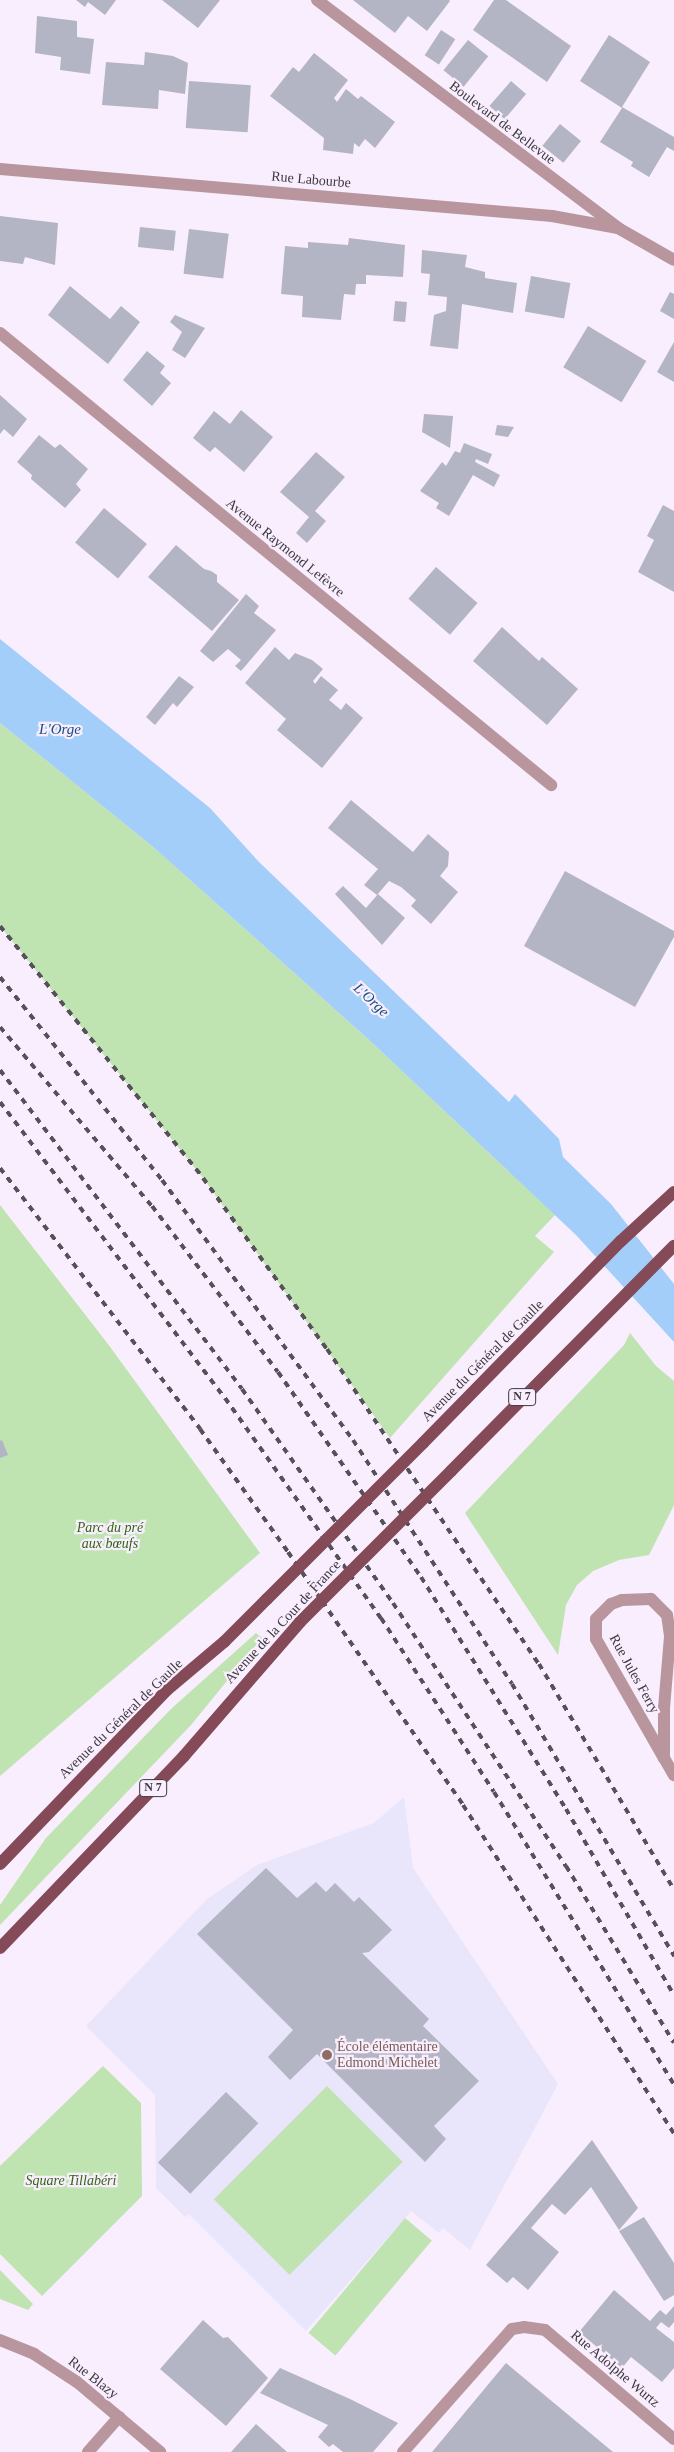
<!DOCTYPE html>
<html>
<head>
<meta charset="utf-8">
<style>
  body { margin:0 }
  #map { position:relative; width:674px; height:2452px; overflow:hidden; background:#f9eefd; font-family:"Times New Roman",serif }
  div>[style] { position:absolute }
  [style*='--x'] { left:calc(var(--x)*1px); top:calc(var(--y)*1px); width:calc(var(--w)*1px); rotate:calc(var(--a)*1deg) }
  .education>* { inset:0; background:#e9e5fb }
  .green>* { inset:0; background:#c0e3b2; transform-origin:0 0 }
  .water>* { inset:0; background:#a2cef9 }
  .building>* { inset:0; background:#b3b4c4; transform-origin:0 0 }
  .minor>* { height:12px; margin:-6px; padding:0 6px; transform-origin:6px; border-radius:6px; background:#b9969d }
  .major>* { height:12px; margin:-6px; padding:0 6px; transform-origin:6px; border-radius:6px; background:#854a58 }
  .rail>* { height:4px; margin-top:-2px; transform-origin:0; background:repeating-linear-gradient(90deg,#565058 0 6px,transparent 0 12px) }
  .major-bridge>* { height:12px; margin:-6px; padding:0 6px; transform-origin:6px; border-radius:6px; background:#854a58 }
  .dots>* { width:14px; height:14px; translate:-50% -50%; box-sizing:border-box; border:2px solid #f9eefd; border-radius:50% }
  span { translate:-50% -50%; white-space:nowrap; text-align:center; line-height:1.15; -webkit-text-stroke:4.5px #f9eefd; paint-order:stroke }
  .shield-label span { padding:1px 4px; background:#f9eefd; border:1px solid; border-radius:4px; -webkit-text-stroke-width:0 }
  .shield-label { font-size:12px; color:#3d383e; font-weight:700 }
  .street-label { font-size:14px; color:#3d383e }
  .park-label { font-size:14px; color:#316612; font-style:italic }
  .education-label { font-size:14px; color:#785e54 }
  .left { translate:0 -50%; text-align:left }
  .water-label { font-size:15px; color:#134e7f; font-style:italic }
</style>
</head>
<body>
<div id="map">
  <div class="education">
    <div style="clip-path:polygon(404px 1797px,413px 1868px,558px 2084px,470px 2250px,443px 2228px,439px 2233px,411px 2211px,306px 2331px,189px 2214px,185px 2217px,156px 2188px,155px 2095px,86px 2026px,207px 1899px,257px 1865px,374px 1823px)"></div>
  </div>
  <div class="green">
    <div style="clip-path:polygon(0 723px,152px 846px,367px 1038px,555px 1215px,535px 1236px,554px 1252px,390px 1438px,203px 1178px,0 926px)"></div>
    <div style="clip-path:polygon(0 1205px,108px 1344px,260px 1553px,0 1776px)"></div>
    <div style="clip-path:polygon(630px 1333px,656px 1366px,674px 1381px,674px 1505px,649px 1555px,619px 1560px,593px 1571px,577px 1585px,566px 1605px,558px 1655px,465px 1513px,624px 1345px)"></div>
    <div style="clip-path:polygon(256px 1633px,262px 1638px,191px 1725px,0 1925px,0 1905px,46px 1838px,172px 1708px)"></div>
    <div style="clip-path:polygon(103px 2066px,141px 2103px,142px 2196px,42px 2296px,0 2254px,0 2166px)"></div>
    <div style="left:327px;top:2086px;width:107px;height:160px;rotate:45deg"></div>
    <div style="left:405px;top:2218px;width:35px;height:150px;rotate:40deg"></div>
    <div style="clip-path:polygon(0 2270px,33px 2304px,28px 2310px,0 2299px)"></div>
  </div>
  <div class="water">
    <div style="clip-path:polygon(0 639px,210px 808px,258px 861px,509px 1102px,515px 1094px,559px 1139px,563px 1157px,611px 1204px,674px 1284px,674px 1342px,576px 1235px,367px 1038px,152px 846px,0 723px)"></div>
  </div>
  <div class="building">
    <div style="clip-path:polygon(76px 0,116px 0,105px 15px,88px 2px,85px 7px)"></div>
    <div style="clip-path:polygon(162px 0,220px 0,198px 28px)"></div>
    <div style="clip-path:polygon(353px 0,449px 0,450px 1px,427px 31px,408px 16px,395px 33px)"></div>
    <div style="clip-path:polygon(494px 0,506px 0,571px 46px,547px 82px,473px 30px)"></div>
    <div style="clip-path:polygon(37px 16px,77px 21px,77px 37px,94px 39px,90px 74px,60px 70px,61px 57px,35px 53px)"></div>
    <div style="left:441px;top:30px;width:17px;height:30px;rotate:33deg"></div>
    <div style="clip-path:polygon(609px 35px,650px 62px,622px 107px,674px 137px,674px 151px,667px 147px,649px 177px,631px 166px,633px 162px,600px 142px,622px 108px,580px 81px)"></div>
    <div style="left:468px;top:40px;width:26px;height:39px;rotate:39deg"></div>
    <div style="clip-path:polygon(145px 52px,173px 56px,188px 63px,185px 94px,159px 90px,158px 109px,102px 105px,106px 62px,144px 65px)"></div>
    <div style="clip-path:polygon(314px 53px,348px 80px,334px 98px,337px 102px,346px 89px,358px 99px,361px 96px,395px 122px,375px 148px,365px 139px,359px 147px,354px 143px,353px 154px,323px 150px,324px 138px,270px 96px,293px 67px,299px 72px)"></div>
    <div style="left:189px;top:81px;width:62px;height:47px;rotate:4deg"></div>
    <div style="left:511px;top:81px;width:20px;height:33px;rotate:41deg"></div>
    <div style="left:560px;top:124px;width:27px;height:28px;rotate:39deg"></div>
    <div style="clip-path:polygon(0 216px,58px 223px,55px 265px,25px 257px,23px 264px,0 261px)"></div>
    <div style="left:140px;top:227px;width:36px;height:20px;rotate:6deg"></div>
    <div style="left:189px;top:229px;width:40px;height:45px;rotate:7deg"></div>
    <div style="clip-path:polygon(349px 238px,405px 245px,403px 277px,366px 275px,366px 284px,356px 284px,355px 295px,344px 294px,341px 320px,302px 317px,303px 296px,281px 294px,285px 246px,308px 248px,308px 242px,348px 245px)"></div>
    <div style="clip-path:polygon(422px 250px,467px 255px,465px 267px,485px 272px,485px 278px,517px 283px,513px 313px,462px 304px,458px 349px,430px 346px,434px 315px,446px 311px,447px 297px,428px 295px,430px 274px,421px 273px)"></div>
    <div style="left:531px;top:276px;width:40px;height:36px;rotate:10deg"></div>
    <div style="clip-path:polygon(70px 286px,110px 319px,121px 306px,140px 322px,108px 364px,48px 315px)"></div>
    <div style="clip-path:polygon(670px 292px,674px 294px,674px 319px,660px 311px)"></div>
    <div style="left:395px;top:301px;width:12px;height:20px;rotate:5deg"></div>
    <div style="clip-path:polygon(175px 315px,205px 328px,185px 358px,172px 350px,182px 332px,170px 322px)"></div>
    <div style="left:588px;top:326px;width:68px;height:48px;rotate:31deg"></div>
    <div style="clip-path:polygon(674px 342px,674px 382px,657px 372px)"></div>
    <div style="clip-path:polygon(147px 351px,165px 366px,160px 373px,171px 383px,152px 406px,123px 380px)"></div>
    <div style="clip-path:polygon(0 395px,27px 419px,13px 437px,4px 429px,0 434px)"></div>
    <div style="clip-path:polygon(241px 410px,273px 437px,244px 472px,215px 447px,210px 452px,193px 438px,214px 411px,230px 424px)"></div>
    <div style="clip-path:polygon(424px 414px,453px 416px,450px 448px,422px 432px)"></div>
    <div style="clip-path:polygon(497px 425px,514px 427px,508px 437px,495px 435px)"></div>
    <div style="clip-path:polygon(39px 435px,55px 448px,60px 444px,88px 469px,76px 484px,81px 490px,65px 508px,31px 479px,32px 475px,17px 462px)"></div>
    <div style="clip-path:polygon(464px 443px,492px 454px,488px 464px,476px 459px,475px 462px,500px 475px,494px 487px,473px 475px,449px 516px,436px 508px,439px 503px,420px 491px,442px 462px,446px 466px,455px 451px,460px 453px)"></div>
    <div style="clip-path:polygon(316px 452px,345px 477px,315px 511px,326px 521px,307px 543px,296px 533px,309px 517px,280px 492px)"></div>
    <div style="clip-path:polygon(663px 505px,674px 511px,674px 592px,638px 572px,654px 540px,647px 536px)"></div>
    <div style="left:104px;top:508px;width:56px;height:45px;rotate:40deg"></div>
    <div style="clip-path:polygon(176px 545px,204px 569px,211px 571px,217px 575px,217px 582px,239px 600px,212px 631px,148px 577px)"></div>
    <div style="left:436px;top:567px;width:55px;height:42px;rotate:41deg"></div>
    <div style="clip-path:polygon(246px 594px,259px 606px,254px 613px,276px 630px,241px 671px,235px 666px,241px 660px,228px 649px,213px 662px,200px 651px)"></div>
    <div style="clip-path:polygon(502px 627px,539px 661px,542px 657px,578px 689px,547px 725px,473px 661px)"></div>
    <div style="clip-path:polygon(275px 647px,289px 660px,295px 653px,312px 660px,323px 669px,313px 681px,315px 684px,321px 676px,338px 690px,329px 700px,341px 710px,346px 703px,363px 718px,322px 768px,277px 730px,286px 719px,245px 683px)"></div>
    <div style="clip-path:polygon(179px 676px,194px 687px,177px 707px,173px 703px,155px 725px,146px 717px)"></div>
    <div style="clip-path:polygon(351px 800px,413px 852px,428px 834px,449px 852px,448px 866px,440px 876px,458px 892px,431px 924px,411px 906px,416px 900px,401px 887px,389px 881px,377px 895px,364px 885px,378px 869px,328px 828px)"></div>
    <div style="clip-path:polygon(565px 871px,674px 931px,674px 937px,635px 1007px,524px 946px)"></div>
    <div style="clip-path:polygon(343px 886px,366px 908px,378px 894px,405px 918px,382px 945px,335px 894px)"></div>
    <div style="clip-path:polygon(2px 1440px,8px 1455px,0 1458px,0 1441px)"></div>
    <div style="clip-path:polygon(266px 1868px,297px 1898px,316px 1882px,326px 1892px,335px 1883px,354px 1902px,359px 1897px,392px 1930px,369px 1952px,362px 1953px,429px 2019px,423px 2026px,479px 2081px,434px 2126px,446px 2139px,425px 2162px,317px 2054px,290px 2080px,268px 2057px,293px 2030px,197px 1934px)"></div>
    <div style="left:226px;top:2092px;width:45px;height:98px;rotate:44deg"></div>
    <div style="clip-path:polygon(592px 2140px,638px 2208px,619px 2230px,591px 2187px,565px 2215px,552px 2204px,531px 2228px,559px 2252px,528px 2290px,513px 2277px,507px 2283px,486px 2265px)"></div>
    <div style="clip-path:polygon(644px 2217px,674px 2263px,674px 2295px,664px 2301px,619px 2231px)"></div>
    <div style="clip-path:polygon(614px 2290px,650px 2321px,660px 2310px,666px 2315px,674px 2306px,674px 2322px,669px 2328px,661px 2322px,656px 2328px,674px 2342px,674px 2368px,662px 2382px,631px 2357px,622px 2368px,579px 2332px)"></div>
    <div style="clip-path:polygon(203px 2320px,223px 2338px,228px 2337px,268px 2378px,226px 2426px,160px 2369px)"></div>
    <div style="clip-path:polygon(506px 2363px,613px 2452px,432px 2452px)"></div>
    <div style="clip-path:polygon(280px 2368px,350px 2399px,398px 2423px,373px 2452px,343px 2452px,333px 2444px,329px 2447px,318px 2437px,328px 2425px,260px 2393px)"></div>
    <div style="clip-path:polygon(256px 2424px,287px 2452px,231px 2452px)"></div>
  </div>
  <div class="minor">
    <div style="--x:317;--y:0;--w:378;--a:37.1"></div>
    <div style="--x:618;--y:228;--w:64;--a:29.7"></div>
    <div style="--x:0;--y:169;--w:554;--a:4.87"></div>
    <div style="--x:552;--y:216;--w:67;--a:10.3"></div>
    <div style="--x:0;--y:333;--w:713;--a:39.36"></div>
    <div style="--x:664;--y:1758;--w:50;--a:-90"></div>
    <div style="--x:664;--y:1708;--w:72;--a:-85.2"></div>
    <div style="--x:670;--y:1636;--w:21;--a:-98"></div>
    <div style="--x:667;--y:1615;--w:23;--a:-135"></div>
    <div style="--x:651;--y:1599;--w:29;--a:178"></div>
    <div style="--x:622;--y:1600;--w:12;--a:160"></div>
    <div style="--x:611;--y:1604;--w:21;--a:135"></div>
    <div style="--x:596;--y:1619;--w:20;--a:90"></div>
    <div style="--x:596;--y:1639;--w:137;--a:60.3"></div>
    <div style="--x:664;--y:1758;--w:20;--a:60"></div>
    <div style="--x:0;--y:2340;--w:37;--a:22"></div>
    <div style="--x:34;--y:2354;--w:51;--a:33.1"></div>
    <div style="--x:77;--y:2382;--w:109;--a:40.1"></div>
    <div style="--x:88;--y:2452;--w:47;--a:-48.5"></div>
    <div style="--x:403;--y:2452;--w:164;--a:-48.5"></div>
    <div style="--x:512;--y:2329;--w:12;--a:-9"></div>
    <div style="--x:524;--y:2327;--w:21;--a:8"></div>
    <div style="--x:545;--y:2330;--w:169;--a:40.2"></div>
  </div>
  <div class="major">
    <div style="--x:423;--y:1443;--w:283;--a:-45.6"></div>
    <div style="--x:621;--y:1241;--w:72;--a:-42.8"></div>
    <div style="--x:451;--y:1471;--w:317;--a:-45.3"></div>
    <div style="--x:0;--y:1864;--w:241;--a:-46.2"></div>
    <div style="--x:167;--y:1690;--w:75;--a:-40.1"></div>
    <div style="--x:224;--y:1642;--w:61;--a:-45"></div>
    <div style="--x:0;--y:1948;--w:266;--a:-46.2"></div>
    <div style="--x:184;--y:1756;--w:177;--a:-49.1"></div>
  </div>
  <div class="rail">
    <div style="--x:0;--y:926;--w:324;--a:51.1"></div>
    <div style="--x:203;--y:1178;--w:211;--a:54.1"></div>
    <div style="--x:327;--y:1349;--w:380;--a:56.1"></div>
    <div style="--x:539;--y:1664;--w:263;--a:59.1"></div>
    <div style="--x:0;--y:977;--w:260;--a:51.4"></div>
    <div style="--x:162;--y:1180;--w:323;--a:53.7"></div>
    <div style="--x:353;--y:1440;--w:291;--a:56.9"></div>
    <div style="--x:512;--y:1684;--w:317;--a:59.2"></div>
    <div style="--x:0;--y:1027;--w:235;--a:49.7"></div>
    <div style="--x:152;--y:1206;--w:208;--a:52.8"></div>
    <div style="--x:278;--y:1372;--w:250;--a:55.1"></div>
    <div style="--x:421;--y:1577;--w:274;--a:58"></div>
    <div style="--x:566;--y:1809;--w:215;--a:59.9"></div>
    <div style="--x:0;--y:1070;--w:400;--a:52.8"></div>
    <div style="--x:242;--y:1389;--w:262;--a:54.8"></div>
    <div style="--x:393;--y:1603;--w:315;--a:56.7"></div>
    <div style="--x:566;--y:1866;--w:207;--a:58.6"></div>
    <div style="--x:0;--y:1102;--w:372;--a:52.8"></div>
    <div style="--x:225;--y:1398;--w:270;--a:54.7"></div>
    <div style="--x:381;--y:1618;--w:207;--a:57"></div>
    <div style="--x:494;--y:1792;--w:344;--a:58.4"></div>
    <div style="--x:0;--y:1168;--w:329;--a:52.5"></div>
    <div style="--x:200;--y:1429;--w:151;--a:54.4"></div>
    <div style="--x:288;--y:1552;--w:308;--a:55.3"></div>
    <div style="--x:463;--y:1805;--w:391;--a:57.3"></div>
  </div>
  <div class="major-bridge">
    <div style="--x:267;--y:1599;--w:221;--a:-45"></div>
    <div style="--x:300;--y:1622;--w:214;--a:-45"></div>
  </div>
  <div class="dots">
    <div style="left:327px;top:2055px;background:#8d6e63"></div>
  </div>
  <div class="shield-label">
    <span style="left:522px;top:1397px">N 7</span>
    <span style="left:153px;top:1788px">N 7</span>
  </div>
  <div class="street-label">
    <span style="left:502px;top:123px;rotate:37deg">Boulevard de Bellevue</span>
    <span style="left:311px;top:180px;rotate:5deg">Rue Labourbe</span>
    <span style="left:285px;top:548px;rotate:39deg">Avenue Raymond Lefèvre</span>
    <span style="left:483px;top:1361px;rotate:-45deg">Avenue du Général de Gaulle</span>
    <span style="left:283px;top:1622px;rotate:-47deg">Avenue de la Cour de France</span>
    <span style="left:634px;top:1674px;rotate:61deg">Rue Jules Ferry</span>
    <span style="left:121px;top:1719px;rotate:-44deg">Avenue du Général de Gaulle</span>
    <span style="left:615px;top:2369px;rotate:40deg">Rue Adolphe Wurtz</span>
    <span style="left:93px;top:2378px;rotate:38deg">Rue Blazy</span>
  </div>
  <div class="park-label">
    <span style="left:110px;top:1536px">Parc du pré<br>aux bœufs</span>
    <span style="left:71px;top:2181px">Square Tillabéri</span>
  </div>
  <div class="education-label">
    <span class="left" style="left:337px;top:2055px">École élémentaire<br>Edmond Michelet</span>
  </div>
  <div class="water-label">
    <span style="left:60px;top:730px">L'Orge</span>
    <span style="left:371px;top:1000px;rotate:43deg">L'Orge</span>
  </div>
</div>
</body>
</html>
